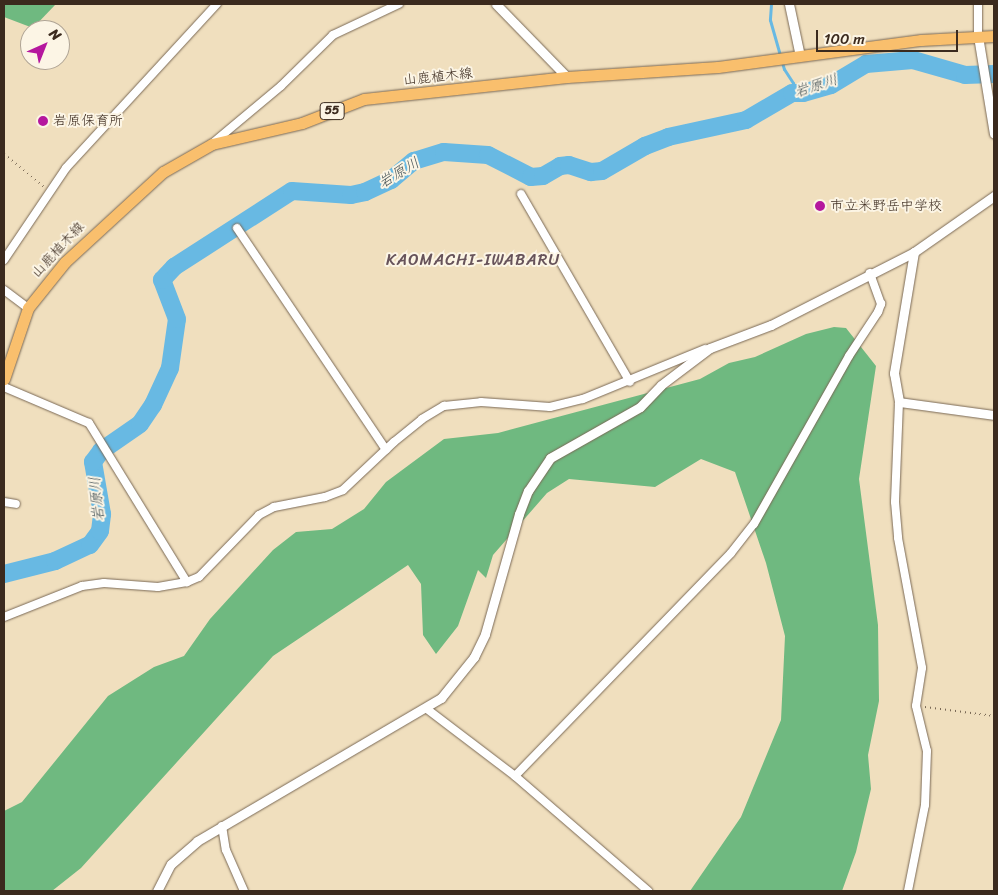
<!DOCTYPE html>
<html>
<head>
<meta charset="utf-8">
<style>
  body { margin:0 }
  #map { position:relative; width:998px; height:895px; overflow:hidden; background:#f0dfbe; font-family:Sriracha,"Klee One",sans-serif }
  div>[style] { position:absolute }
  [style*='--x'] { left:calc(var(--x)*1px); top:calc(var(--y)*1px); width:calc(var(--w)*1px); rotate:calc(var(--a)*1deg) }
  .forest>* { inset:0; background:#6fb980 }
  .stream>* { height:3px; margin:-1.5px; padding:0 1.5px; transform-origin:1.5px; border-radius:1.5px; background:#68b9e3 }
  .river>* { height:18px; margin:-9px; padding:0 9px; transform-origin:9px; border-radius:9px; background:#68b9e3 }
  .path>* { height:2px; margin-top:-1px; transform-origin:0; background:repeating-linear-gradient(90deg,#7a6956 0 1px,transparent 0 5px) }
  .roads { filter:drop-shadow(0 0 1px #7a6956) drop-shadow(0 0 1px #7a6956) }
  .minor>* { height:8px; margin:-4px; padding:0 4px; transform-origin:4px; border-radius:4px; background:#fff }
  .tertiary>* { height:9px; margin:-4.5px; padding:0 4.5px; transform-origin:4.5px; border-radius:4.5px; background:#fff }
  .primary>* { height:11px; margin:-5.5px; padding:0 5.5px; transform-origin:5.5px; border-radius:5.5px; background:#f9bf6d }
  .dots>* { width:14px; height:14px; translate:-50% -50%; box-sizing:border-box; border:2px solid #fcf5e5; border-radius:50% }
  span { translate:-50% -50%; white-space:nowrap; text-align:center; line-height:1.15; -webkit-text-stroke:4px #fcf5e5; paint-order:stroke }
  .shield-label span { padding:1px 4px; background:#fcf5e5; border:1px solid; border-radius:4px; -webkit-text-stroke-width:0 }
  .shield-label { font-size:12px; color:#3b2a1e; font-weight:700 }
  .street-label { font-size:14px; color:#3b2a1e }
  .poi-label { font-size:14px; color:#3b2a1e }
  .left { translate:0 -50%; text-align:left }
  .water-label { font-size:15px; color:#485559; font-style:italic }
  .quarter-label { font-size:16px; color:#67535a; letter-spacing:1px }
  .frame { position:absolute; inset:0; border:5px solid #3b2a1e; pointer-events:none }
  .north { position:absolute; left:20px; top:20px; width:50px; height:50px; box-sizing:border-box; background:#fcf5e5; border:1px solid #afa495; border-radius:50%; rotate:44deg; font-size:14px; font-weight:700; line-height:20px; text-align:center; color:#3b2a1e }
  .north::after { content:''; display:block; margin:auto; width:18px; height:22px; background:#b5179e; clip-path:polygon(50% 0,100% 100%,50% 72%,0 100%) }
  .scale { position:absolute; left:816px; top:30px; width:142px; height:22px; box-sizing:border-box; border:2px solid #3b2a1e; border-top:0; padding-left:6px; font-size:15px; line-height:18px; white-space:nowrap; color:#3b2a1e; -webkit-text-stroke:4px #fcf5e5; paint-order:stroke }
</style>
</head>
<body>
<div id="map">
  <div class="forest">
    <div style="clip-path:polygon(4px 4px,56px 4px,33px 28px,4px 17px)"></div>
    <div style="clip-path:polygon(834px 327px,846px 328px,876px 366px,859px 479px,878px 625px,879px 701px,868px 755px,871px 789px,856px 852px,842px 891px,690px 891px,741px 817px,781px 720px,785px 636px,766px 563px,735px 472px,701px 459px,655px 487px,569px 479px,547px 493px,493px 555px,486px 578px,478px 570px,458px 626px,436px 654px,423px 635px,421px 584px,408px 565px,273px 656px,81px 868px,52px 891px,4px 891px,4px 811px,22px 802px,108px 696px,154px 667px,184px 656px,210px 619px,273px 550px,296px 532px,332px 529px,364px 509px,386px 482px,444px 439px,498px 433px,700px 379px,729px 363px,755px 357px,806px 334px)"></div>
  </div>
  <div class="stream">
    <div style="--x:771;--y:4;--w:16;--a:94"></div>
    <div style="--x:770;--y:20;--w:51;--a:74.1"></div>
    <div style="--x:784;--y:69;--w:17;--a:57"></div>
    <div style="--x:793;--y:83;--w:10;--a:96"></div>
  </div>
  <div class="river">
    <div style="--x:4;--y:574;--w:53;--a:-14.3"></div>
    <div style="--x:55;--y:561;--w:38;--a:-25"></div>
    <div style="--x:90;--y:545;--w:17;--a:-54"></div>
    <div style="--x:100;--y:531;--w:17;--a:-83"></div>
    <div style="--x:102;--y:514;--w:53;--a:-99.8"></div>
    <div style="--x:93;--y:462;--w:14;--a:-54"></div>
    <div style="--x:101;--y:451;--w:47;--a:-34.7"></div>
    <div style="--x:140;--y:424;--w:23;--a:-56"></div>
    <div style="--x:153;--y:405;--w:41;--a:-65.3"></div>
    <div style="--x:170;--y:368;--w:49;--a:-81.9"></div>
    <div style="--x:177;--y:319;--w:42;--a:-111"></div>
    <div style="--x:162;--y:280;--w:18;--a:-47"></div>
    <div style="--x:174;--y:267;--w:140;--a:-32.8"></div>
    <div style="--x:292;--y:191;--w:59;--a:3.9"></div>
    <div style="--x:351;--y:195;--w:14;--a:-12"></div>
    <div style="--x:365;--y:192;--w:29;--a:-25"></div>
    <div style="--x:391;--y:180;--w:30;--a:-40"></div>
    <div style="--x:414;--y:161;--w:31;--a:-17"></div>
    <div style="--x:444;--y:152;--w:44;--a:3.9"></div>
    <div style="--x:488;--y:155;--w:48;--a:27.1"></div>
    <div style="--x:531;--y:177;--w:12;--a:-5"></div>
    <div style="--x:543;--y:176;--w:20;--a:-30"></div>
    <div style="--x:560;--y:166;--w:9;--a:-6"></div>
    <div style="--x:569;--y:165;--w:23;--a:18"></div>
    <div style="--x:591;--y:172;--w:11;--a:-5"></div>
    <div style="--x:602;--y:171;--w:50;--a:-30.2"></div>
    <div style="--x:645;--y:146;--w:25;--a:-21"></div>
    <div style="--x:668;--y:137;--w:80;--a:-12.3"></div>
    <div style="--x:746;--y:120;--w:53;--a:-30.4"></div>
    <div style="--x:792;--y:93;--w:11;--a:0"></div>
    <div style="--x:803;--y:93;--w:29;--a:-16"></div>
    <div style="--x:831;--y:85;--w:41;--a:-31"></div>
    <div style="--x:866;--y:64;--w:47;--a:-4.9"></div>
    <div style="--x:913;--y:60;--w:54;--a:16.1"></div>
    <div style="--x:965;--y:75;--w:29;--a:-2"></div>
  </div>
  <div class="path">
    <div style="--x:4;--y:154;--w:52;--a:39.5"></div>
    <div style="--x:925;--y:707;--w:70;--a:7.4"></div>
  </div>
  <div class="roads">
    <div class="minor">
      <div style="--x:978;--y:4;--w:32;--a:90"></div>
      <div style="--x:214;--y:142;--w:87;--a:-39.9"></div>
      <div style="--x:281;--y:86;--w:73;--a:-44.4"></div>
      <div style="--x:333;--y:35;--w:73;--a:-25.2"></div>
      <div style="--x:521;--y:194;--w:217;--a:59.9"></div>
      <div style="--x:237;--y:228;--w:267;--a:56.1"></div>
      <div style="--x:4;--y:260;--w:111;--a:-56"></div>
      <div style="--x:66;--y:168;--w:223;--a:-47.4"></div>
      <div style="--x:4;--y:290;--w:30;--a:37"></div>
      <div style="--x:4;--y:387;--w:92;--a:23"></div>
      <div style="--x:89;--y:423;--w:187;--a:58.4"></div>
      <div style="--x:899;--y:402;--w:100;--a:92.3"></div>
      <div style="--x:895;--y:502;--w:36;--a:85"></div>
      <div style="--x:898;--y:538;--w:132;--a:79.5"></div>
      <div style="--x:922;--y:668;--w:38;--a:99"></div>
      <div style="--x:916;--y:706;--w:46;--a:76.3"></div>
      <div style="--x:927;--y:751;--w:54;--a:92.1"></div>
      <div style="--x:925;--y:805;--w:88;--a:101.2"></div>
      <div style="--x:4;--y:502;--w:12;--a:9"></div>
      <div style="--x:4;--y:617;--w:84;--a:-21.7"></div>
      <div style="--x:82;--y:586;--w:22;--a:-8"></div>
      <div style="--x:104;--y:583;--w:54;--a:4.2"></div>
      <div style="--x:158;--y:587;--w:29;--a:-10"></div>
      <div style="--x:187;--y:582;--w:13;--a:-23"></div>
      <div style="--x:199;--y:577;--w:86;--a:-45.9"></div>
      <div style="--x:259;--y:515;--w:17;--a:-28"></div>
      <div style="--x:274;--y:507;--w:52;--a:-11.1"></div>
      <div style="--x:325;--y:497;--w:19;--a:-21"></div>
      <div style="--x:343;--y:490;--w:70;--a:-43.3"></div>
      <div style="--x:394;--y:442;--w:36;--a:-39"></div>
      <div style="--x:422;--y:419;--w:26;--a:-31"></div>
      <div style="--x:444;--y:406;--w:37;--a:-6"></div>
      <div style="--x:481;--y:402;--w:69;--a:4.1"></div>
      <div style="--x:550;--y:407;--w:34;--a:-14"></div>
      <div style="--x:583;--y:399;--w:132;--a:-22.3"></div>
      <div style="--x:427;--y:709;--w:111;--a:37.3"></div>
      <div style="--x:515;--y:776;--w:176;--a:40.8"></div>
      <div style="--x:515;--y:776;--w:310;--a:-45.9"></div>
      <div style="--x:731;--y:553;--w:37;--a:-52"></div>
      <div style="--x:754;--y:524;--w:193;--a:-60.5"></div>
      <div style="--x:849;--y:356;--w:53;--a:-56.6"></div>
      <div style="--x:878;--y:312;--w:9;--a:-69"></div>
      <div style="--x:881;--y:304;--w:33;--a:-110"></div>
      <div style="--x:222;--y:826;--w:24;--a:81"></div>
      <div style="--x:226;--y:850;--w:45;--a:66.3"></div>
    </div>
    <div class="tertiary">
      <div style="--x:496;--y:4;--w:102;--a:45.8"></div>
      <div style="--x:789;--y:4;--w:53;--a:78.1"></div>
      <div style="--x:978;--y:36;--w:99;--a:80.7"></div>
      <div style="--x:914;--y:252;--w:123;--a:99.4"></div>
      <div style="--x:894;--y:373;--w:29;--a:80"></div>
      <div style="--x:899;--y:402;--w:96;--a:7.8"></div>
      <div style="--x:157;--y:891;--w:30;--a:-63"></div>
      <div style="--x:171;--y:864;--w:35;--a:-41"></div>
      <div style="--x:197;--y:841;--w:283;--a:-30.4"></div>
      <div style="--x:441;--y:698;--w:53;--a:-51.2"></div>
      <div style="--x:474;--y:657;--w:25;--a:-64"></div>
      <div style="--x:485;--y:634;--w:125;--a:-74.2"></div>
      <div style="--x:519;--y:514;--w:25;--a:-69"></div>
      <div style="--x:528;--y:491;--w:40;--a:-56"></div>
      <div style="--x:550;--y:458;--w:103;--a:-29.5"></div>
      <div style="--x:640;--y:407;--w:30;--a:-46"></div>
      <div style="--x:661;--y:385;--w:61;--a:-37.1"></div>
      <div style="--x:710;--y:348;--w:65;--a:-20.7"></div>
      <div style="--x:771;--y:325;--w:161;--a:-27"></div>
      <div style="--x:914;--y:252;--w:98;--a:-35"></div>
    </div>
    <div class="primary">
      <div style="--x:4;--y:379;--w:75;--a:-71.3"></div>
      <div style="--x:28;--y:308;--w:59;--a:-51.2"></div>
      <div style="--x:65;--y:262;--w:133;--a:-42.6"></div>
      <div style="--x:163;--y:172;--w:56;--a:-29.7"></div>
      <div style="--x:212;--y:144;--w:92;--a:-13.1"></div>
      <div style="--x:302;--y:123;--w:66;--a:-21.2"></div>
      <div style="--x:364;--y:99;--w:204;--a:-6.2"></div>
      <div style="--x:567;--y:77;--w:151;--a:-3.8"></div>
      <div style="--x:718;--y:67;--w:205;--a:-7.6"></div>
      <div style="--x:921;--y:40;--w:73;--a:-3.1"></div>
    </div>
  </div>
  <div class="dots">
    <div style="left:43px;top:121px;background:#b5179e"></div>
    <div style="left:820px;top:206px;background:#b5179e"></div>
  </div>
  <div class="shield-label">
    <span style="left:332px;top:111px">55</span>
  </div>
  <div class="street-label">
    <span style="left:438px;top:77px;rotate:-6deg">山鹿植木線</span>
    <span style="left:58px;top:250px;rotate:-47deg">山鹿植木線</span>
  </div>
  <div class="poi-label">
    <span class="left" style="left:53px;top:121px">岩原保育所</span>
    <span class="left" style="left:830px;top:206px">市立米野岳中学校</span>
  </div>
  <div class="water-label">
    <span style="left:816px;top:86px;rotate:-18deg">岩原川</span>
    <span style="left:399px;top:173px;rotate:-31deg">岩原川</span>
    <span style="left:97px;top:499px;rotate:-96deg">岩原川</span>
  </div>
  <div class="quarter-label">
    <span style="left:473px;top:260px">KAOMACHI-IWABARU</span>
  </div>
  <div class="frame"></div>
  <div class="north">N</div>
  <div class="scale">100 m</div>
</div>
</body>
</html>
